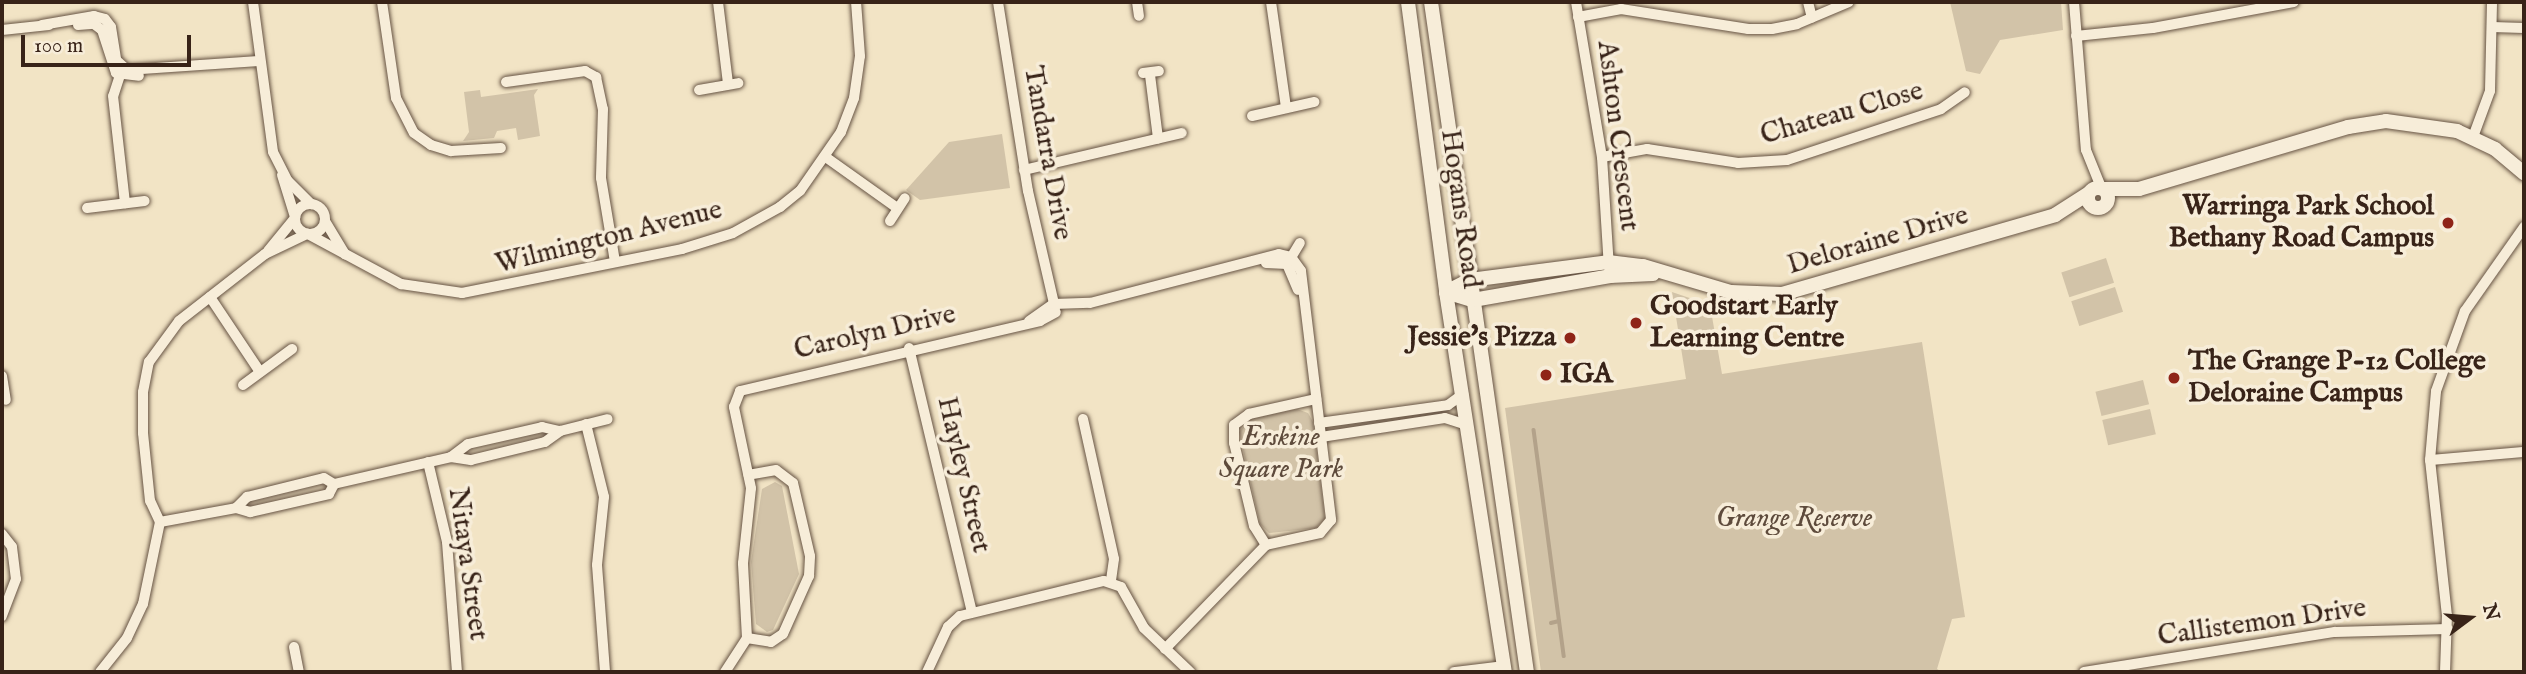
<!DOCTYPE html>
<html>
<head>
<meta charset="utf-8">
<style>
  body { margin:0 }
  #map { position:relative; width:2526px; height:674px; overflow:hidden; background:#f2e4c5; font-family:"IM FELL English",serif }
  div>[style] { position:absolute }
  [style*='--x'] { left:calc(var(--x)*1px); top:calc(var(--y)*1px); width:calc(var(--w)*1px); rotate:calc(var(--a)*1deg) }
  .green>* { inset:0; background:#d2c3a8; transform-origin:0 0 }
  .stream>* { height:3.5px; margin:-1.75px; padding:0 1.75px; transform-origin:1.75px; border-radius:1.75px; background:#b3a28a }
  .roads { filter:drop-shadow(0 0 2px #665343) drop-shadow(0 0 2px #665343) }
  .street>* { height:10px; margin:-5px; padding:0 5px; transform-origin:5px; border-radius:5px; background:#f7edd9 }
  .street>.ring { margin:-5px; padding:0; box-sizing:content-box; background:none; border:10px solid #f7edd9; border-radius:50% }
  .secondary>* { height:14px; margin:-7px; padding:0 7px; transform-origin:7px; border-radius:7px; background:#f7edd9 }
  .secondary>.ring { margin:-7px; padding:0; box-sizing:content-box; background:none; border:14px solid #f7edd9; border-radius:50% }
  .dots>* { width:19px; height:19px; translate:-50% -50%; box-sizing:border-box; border:4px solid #f7edd9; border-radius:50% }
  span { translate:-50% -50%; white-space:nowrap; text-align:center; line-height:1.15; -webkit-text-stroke:7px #f7edd9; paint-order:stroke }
  .street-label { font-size:28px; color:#382318 }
  .poi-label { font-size:28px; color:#382318; font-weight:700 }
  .right { translate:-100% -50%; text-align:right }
  .left { translate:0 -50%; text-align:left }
  .park-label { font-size:28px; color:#5e4b3c; font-style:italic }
  .frame { position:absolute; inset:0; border:4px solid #382318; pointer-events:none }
  .north { position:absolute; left:2435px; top:583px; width:70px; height:70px; -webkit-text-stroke:5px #f7edd9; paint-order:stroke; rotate:74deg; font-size:19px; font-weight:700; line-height:28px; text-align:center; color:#382318 }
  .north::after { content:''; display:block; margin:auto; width:24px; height:32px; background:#382318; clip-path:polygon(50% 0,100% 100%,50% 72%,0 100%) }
  .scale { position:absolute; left:21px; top:35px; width:170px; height:32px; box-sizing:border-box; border:4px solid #382318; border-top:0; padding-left:9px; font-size:21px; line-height:24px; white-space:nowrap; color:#382318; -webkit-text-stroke:5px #f7edd9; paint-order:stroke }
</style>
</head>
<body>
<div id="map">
  <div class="green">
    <div style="clip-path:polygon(1950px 2px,2061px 2px,2063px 30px,2000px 40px,1980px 74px,1975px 73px,1966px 71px)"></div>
    <div style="clip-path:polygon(538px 89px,534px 95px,540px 136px,518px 140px,516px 128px,497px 131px,494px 138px,463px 141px,469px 132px,464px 92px,480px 90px,481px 97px)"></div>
    <div style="clip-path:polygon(1002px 134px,1010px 188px,920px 200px,906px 190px,949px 142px)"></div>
    <div style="left:2106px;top:258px;width:26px;height:47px;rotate:72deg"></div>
    <div style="left:2115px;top:287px;width:26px;height:46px;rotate:72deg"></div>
    <div style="clip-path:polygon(1672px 292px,1710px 305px,1722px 374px,1922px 342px,1965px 617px,1952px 619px,1937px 669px,1942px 672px,1541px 672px,1505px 408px,1686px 379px)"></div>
    <div style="left:2143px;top:380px;width:25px;height:49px;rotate:76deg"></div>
    <div style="clip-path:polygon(1297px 409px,1308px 413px,1313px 422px,1325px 519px,1316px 528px,1269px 533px,1260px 524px,1239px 432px,1250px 419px)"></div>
    <div style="left:2150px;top:409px;width:26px;height:49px;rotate:77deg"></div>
    <div style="clip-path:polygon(775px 482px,782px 486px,799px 574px,773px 630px,767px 632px,756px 624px,751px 562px,762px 489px)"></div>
  </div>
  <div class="stream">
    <div style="--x:1534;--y:430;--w:228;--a:82.4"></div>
    <div style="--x:1551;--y:623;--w:8;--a:-14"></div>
  </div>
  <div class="roads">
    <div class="street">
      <div style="--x:253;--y:2;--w:151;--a:82.4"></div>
      <div style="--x:273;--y:152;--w:33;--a:63"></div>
      <div style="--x:288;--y:181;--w:33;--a:45"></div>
      <div style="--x:382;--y:2;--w:97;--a:81.7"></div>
      <div style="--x:396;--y:98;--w:39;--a:63"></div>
      <div style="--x:414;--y:133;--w:21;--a:35"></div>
      <div style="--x:431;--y:145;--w:21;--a:17"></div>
      <div style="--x:451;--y:151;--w:50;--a:-3.4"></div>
      <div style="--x:718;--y:2;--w:83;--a:83"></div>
      <div style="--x:998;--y:2;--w:191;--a:81"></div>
      <div style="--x:1028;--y:191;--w:120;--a:77"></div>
      <div style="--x:1137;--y:2;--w:14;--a:82"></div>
      <div style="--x:1271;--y:2;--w:107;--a:81.9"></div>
      <div style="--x:1576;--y:2;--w:157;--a:80.5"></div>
      <div style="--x:1602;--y:157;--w:111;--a:86.4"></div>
      <div style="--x:1808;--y:2;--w:16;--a:76"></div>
      <div style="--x:2074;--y:2;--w:148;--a:85.4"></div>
      <div style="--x:2086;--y:150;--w:40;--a:68"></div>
      <div style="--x:1578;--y:17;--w:44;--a:-10.5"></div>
      <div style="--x:1621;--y:9;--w:129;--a:8.9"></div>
      <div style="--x:1748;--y:29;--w:24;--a:0"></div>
      <div style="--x:1772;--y:29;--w:25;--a:-11"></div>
      <div style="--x:1797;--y:24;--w:56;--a:-22.9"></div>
      <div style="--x:42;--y:25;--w:53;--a:-9.8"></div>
      <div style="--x:94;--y:16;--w:11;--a:15"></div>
      <div style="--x:105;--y:19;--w:10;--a:53"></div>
      <div style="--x:111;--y:27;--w:33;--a:81"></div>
      <div style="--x:116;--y:60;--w:15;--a:42"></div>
      <div style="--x:127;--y:70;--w:132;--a:-3.9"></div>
      <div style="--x:78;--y:25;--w:16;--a:-4"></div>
      <div style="--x:94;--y:24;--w:10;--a:37"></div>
      <div style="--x:102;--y:30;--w:45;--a:72"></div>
      <div style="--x:116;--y:73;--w:23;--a:7"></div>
      <div style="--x:2492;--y:27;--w:32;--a:2"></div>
      <div style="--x:2;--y:30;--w:47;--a:-6.1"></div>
      <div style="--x:2076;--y:36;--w:77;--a:-5.9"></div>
      <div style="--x:2153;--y:28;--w:143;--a:-10.4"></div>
      <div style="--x:122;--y:69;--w:28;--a:108"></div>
      <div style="--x:113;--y:96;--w:108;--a:83.6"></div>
      <div style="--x:1143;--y:73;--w:16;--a:-7"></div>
      <div style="--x:1150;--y:75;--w:64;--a:82.8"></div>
      <div style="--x:506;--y:82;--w:80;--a:-7.9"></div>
      <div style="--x:585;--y:71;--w:13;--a:29"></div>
      <div style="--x:596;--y:77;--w:33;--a:78"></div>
      <div style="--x:603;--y:109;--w:69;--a:91.7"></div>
      <div style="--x:601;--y:178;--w:85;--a:80.5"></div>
      <div style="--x:699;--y:90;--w:40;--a:-10"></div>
      <div style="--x:1252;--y:116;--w:64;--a:-12.7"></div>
      <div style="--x:2473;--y:137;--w:49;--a:-69.7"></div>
      <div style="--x:2490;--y:91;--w:89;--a:-88.7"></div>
      <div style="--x:1602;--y:157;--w:46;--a:-10.1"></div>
      <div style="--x:1647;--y:149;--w:92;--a:8.7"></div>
      <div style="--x:1738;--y:163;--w:49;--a:-3.5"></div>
      <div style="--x:1787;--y:160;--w:162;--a:-18.3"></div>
      <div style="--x:1941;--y:109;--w:29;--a:-35"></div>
      <div style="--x:827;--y:158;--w:86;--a:35.5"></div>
      <div style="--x:1024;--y:170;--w:162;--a:-13.2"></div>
      <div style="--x:282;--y:175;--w:44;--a:72.8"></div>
      <div class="ring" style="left:295px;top:204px;width:20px;height:20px"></div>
      <div style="--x:87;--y:208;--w:58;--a:-6.9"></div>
      <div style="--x:325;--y:221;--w:39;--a:59"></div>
      <div style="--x:890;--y:221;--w:27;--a:-57"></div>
      <div style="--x:308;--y:234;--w:106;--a:28.3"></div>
      <div style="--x:401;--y:284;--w:62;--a:8.4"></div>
      <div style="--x:462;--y:293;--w:224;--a:-11.3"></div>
      <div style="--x:682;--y:249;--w:53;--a:-17.4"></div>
      <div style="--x:733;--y:233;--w:54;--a:-29"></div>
      <div style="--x:780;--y:207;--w:26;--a:-39"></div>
      <div style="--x:800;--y:191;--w:72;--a:-55.2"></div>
      <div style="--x:841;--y:132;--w:36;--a:-69"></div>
      <div style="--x:854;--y:98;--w:42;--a:-81.9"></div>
      <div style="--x:860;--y:56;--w:54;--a:-94.2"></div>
      <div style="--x:268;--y:251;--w:43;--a:-50.7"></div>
      <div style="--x:1289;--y:261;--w:21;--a:-59"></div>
      <div style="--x:1266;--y:263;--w:21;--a:3"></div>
      <div style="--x:1287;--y:264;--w:28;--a:67"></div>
      <div style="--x:210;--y:297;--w:90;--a:56.3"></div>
      <div style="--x:1029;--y:321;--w:29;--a:-35"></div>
      <div style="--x:1053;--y:304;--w:37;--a:-2"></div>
      <div style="--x:1090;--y:303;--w:195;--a:-14.5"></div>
      <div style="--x:1279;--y:254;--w:12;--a:14"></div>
      <div style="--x:1291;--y:257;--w:17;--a:54"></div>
      <div style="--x:1301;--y:271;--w:251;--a:83.1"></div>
      <div style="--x:1331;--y:520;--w:17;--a:130"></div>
      <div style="--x:1320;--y:533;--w:55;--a:167.5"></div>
      <div style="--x:1266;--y:545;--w:145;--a:134.2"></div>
      <div style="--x:909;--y:348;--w:271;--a:76.6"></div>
      <div style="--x:2;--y:376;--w:24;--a:81"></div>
      <div style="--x:243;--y:385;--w:61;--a:-36.3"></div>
      <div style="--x:1083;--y:419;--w:143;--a:77.5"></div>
      <div style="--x:1114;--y:559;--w:22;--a:98"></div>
      <div style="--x:1319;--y:423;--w:130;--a:-7.9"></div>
      <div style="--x:1448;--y:405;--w:19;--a:-36"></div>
      <div style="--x:586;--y:424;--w:75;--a:76.1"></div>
      <div style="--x:604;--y:497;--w:68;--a:95.9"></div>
      <div style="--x:597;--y:565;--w:107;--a:85.7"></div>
      <div style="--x:1321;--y:437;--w:125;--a:-8.7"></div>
      <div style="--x:1445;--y:418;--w:23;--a:18"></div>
      <div style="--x:451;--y:457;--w:21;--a:-37"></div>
      <div style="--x:468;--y:444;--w:76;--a:-12.9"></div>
      <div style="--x:542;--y:427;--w:18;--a:13"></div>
      <div style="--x:560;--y:431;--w:49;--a:-14"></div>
      <div style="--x:2430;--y:460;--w:94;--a:-4.9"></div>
      <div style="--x:428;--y:462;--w:82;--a:76.6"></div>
      <div style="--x:447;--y:542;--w:130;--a:85.6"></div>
      <div style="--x:236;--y:508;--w:16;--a:-45"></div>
      <div style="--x:247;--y:497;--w:79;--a:-13.9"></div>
      <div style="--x:324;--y:478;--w:12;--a:31"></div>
      <div style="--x:334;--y:484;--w:120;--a:-13"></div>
      <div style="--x:451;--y:457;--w:20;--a:9"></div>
      <div style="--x:471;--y:460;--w:76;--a:-13.7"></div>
      <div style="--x:545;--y:442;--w:19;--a:-36"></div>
      <div style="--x:160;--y:522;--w:77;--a:-10.4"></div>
      <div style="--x:236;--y:508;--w:15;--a:16"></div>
      <div style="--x:250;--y:512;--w:81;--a:-12.8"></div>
      <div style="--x:329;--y:494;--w:11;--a:-63"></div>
      <div style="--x:2;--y:534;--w:16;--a:52"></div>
      <div style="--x:12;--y:547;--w:32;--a:83"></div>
      <div style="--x:16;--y:579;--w:40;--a:111"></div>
      <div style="--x:1266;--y:545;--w:22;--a:-122"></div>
      <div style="--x:1254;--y:526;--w:85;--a:-103.5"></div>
      <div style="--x:1234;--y:443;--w:18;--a:-90"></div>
      <div style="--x:1234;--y:425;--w:19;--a:-36"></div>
      <div style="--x:1249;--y:414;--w:69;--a:-12.6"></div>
      <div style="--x:747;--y:638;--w:24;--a:9"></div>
      <div style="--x:771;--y:642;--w:14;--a:-34"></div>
      <div style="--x:783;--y:634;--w:64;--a:-65.9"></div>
      <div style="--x:809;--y:576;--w:20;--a:-87"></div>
      <div style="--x:810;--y:556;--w:75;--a:-103.1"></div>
      <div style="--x:793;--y:483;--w:21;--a:-143"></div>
      <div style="--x:776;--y:470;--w:28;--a:170"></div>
      <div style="--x:294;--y:647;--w:25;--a:79"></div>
      <div style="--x:100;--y:672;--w:43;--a:-51.5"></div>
      <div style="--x:127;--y:638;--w:38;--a:-65"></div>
      <div style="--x:143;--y:604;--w:84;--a:-78.3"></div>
      <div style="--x:160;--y:522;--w:23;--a:-115"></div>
      <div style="--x:150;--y:501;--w:68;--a:-95.9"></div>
      <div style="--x:143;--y:433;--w:41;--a:-90"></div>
      <div style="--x:143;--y:392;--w:31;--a:-79"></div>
      <div style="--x:149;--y:362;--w:51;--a:-53.8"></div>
      <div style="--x:179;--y:321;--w:109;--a:-37.9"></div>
      <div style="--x:265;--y:254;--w:47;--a:-25.5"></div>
      <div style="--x:725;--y:672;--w:40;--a:-57.1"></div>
      <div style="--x:747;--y:638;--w:75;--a:-93.1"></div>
      <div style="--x:743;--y:563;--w:75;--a:-83.9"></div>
      <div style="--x:751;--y:488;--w:83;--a:-101.9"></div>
      <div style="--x:734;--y:407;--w:17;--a:-69"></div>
      <div style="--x:740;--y:391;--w:308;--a:-13.1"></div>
      <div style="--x:1040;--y:321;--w:18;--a:-29"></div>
      <div style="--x:927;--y:672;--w:50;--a:-65"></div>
      <div style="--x:948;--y:627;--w:16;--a:-43"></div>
      <div style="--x:960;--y:616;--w:148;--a:-13.7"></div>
      <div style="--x:1104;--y:581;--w:18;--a:19"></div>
      <div style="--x:1121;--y:587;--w:47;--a:60.7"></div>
      <div style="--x:1144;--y:628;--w:64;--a:43.7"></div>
      <div style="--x:1454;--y:672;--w:50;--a:-6.8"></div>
      <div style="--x:2084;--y:672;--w:254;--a:-9.1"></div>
      <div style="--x:2335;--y:632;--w:113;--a:-1.5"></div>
      <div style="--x:2445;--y:672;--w:56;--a:-88"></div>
      <div style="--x:2447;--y:616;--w:157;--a:-96.2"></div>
      <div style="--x:2430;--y:460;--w:69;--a:-85"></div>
      <div style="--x:2436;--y:391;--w:85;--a:-70.1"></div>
      <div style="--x:2465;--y:311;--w:103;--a:-54.9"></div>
    </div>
    <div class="secondary">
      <div style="--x:1408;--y:2;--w:292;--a:82.5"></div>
      <div style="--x:1446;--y:292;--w:385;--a:81.2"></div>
      <div style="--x:1431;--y:2;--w:677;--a:81.85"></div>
      <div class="ring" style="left:2088px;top:188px;width:6px;height:6px"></div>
      <div style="--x:2104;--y:189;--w:35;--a:0"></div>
      <div style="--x:2139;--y:189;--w:218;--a:-16.5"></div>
      <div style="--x:2348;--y:127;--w:38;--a:-9"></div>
      <div style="--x:2386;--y:121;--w:72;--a:8"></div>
      <div style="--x:2457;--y:131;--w:42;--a:25.3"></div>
      <div style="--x:2495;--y:149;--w:38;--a:40"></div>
      <div style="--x:1446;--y:292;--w:27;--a:-27"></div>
      <div style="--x:1470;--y:280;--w:139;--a:-7.4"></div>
      <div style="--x:1608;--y:262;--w:35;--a:7"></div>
      <div style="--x:1643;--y:266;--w:92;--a:16.5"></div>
      <div style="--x:1731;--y:292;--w:51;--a:2.2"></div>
      <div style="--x:1782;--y:294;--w:284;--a:-16.1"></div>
      <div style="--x:2055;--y:215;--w:40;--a:-32.9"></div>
      <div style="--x:1446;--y:292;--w:28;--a:17"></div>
      <div style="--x:1473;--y:300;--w:139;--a:-9.9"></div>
      <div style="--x:1610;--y:276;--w:43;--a:-2.7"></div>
    </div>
  </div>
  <div class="dots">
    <div style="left:2448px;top:223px;background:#8f2418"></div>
    <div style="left:1636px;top:323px;background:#8f2418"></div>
    <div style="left:1570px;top:338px;background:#8f2418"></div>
    <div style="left:1546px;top:375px;background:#8f2418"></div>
    <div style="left:2174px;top:378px;background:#8f2418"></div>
  </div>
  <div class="street-label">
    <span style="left:1842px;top:114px;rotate:-16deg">Chateau Close</span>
    <span style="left:1617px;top:136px;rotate:83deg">Ashton Crescent</span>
    <span style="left:1047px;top:153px;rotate:80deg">Tandarra Drive</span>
    <span style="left:1460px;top:209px;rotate:82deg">Hogans Road</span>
    <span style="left:609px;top:238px;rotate:-14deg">Wilmington Avenue</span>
    <span style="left:1878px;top:241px;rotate:-16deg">Deloraine Drive</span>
    <span style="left:875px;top:333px;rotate:-13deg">Carolyn Drive</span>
    <span style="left:963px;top:475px;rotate:77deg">Hayley Street</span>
    <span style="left:467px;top:564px;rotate:82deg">Nitaya Street</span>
    <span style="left:2262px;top:623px;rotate:-8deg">Callistemon Drive</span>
  </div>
  <div class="poi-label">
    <span class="right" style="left:2434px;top:223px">Warringa Park School<br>Bethany Road Campus</span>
    <span class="left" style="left:1650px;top:323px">Goodstart Early<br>Learning Centre</span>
    <span class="right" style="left:1556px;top:338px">Jessie's Pizza</span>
    <span class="left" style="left:2188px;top:378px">The Grange P-12 College<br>Deloraine Campus</span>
    <span class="left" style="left:1560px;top:375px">IGA</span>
  </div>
  <div class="park-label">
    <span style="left:1281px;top:454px">Erskine<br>Square Park</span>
    <span style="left:1794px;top:519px">Grange Reserve</span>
  </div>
  <div class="frame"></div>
  <div class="north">N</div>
  <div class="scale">100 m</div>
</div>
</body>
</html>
